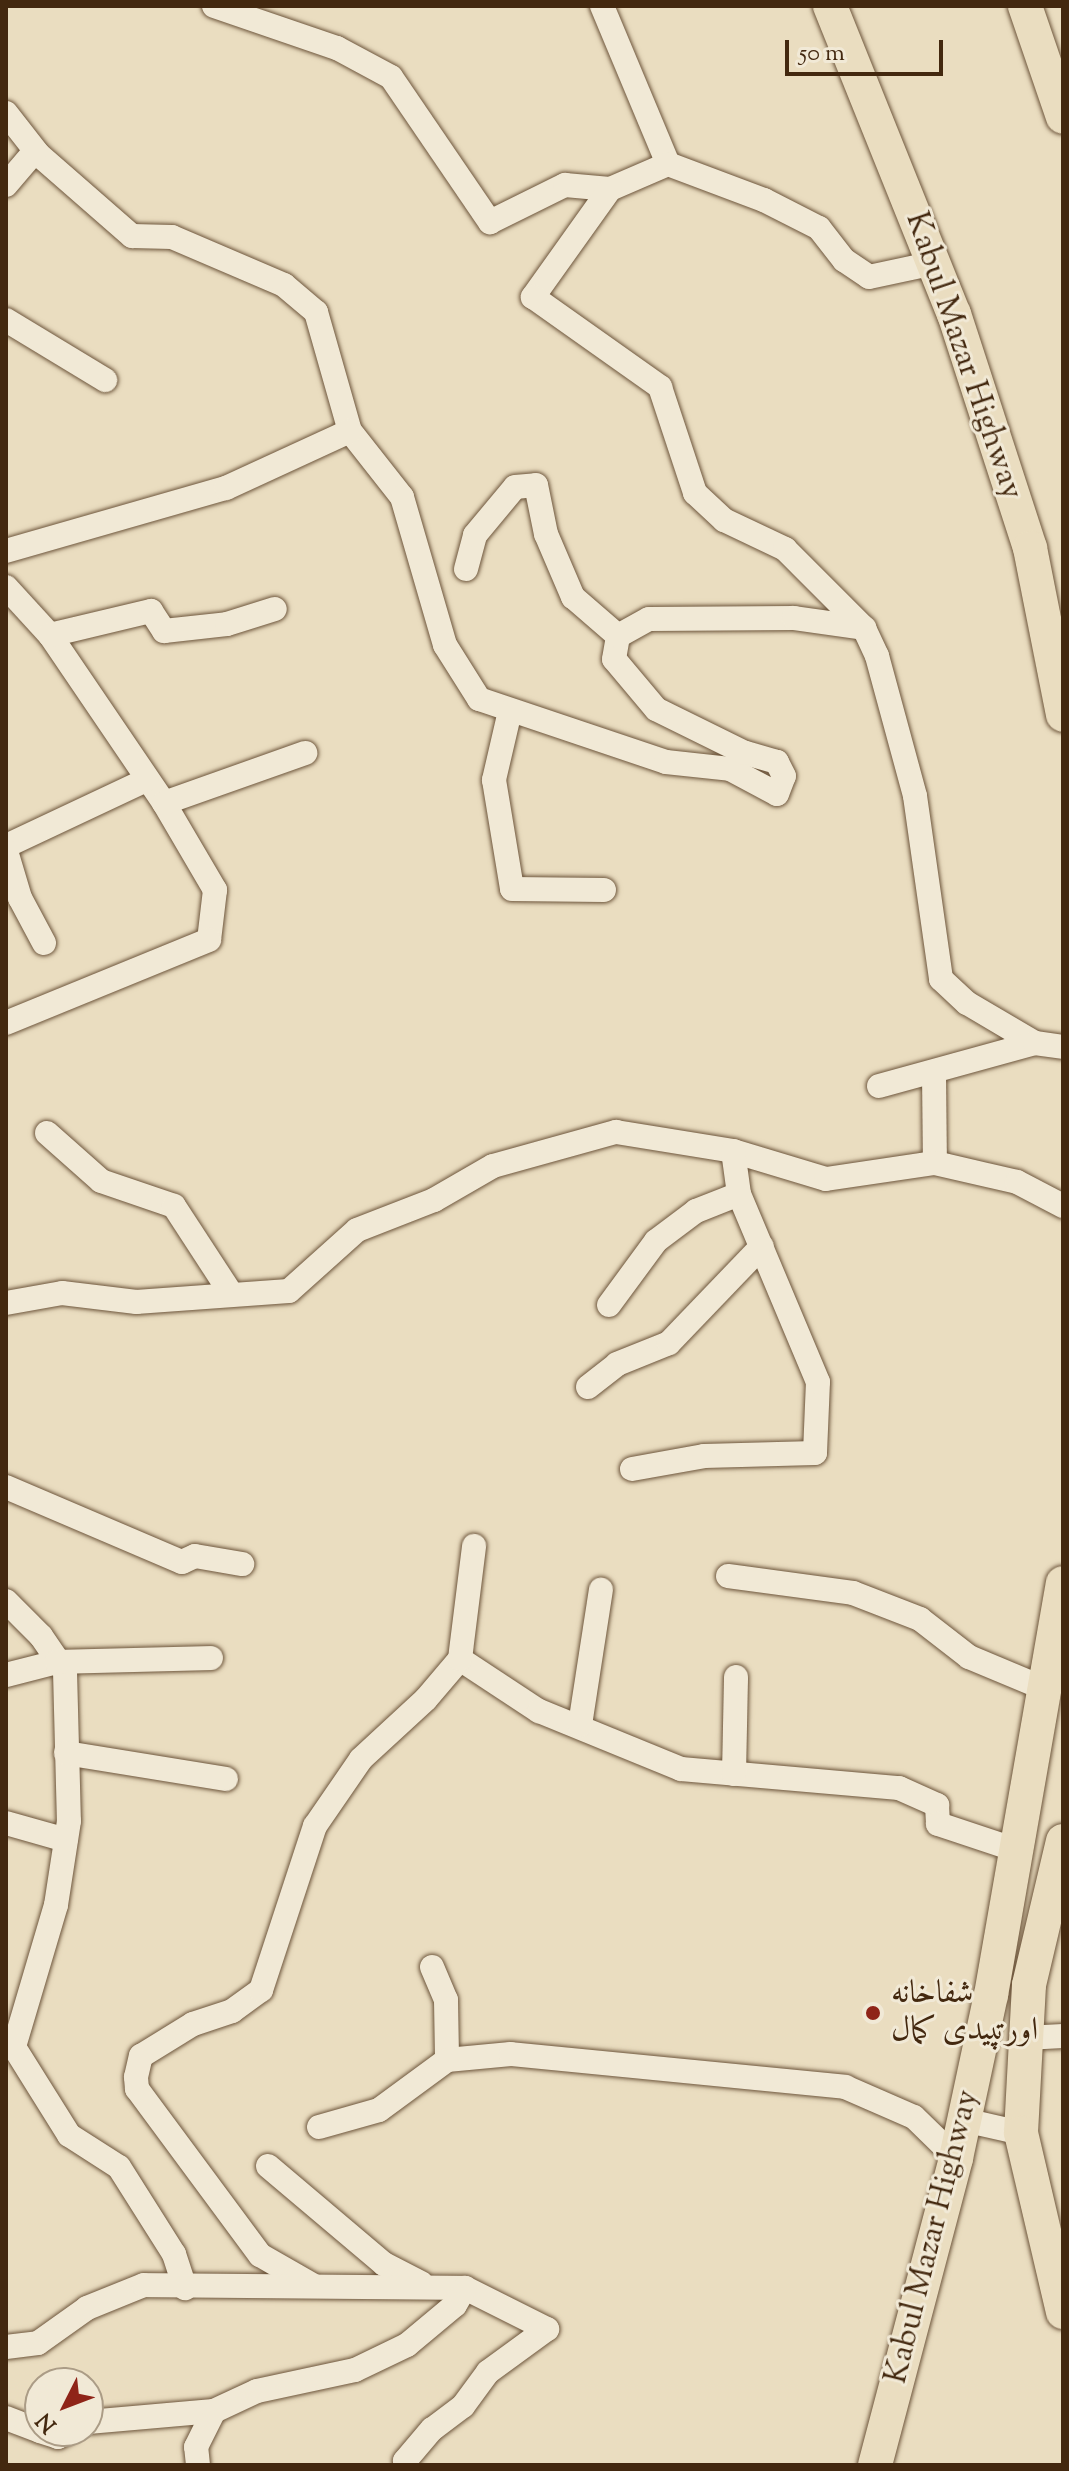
<!DOCTYPE html>
<html>
<head>
<meta charset="utf-8">
<style>
  body { margin:0 }
  #map { position:relative; width:1069px; height:2471px; overflow:hidden; background:#eaddc0; font-family:"Sorts Mill Goudy",Amiri,serif }
  div>[style] { position:absolute }
  [style*='--x'] { left:calc(var(--x)*1px); top:calc(var(--y)*1px); width:calc(var(--w)*1px); rotate:calc(var(--a)*1deg) }
  .roads { filter:drop-shadow(0 0 2px #6d553b) drop-shadow(0 0 2px #6d553b) }
  .minor>* { height:24px; margin:-12px; padding:0 12px; transform-origin:12px; border-radius:12px; background:#f1e9d6 }
  .highway>* { height:34px; margin:-17px; padding:0 17px; transform-origin:17px; border-radius:17px; background:#eaddc0 }
  .dots>* { width:22px; height:22px; translate:-50% -50%; box-sizing:border-box; border:4px solid #f1e9d6; border-radius:50% }
  span { translate:-50% -50%; white-space:nowrap; text-align:center; line-height:1.15; -webkit-text-stroke:6px #f1e9d6; paint-order:stroke }
  .street-label { font-size:32px; color:#43280f }
  .poi-label { font-size:32px; color:#43280f }
  .left { translate:0 -50%; text-align:left }
  .frame { position:absolute; inset:0; border:8px solid #43280f; pointer-events:none }
  .north { position:absolute; left:24px; top:2367px; width:80px; height:80px; box-sizing:border-box; background:#f1e9d6; border:2px solid #ab9c86; border-radius:50%; rotate:228deg; font-size:22px; font-weight:700; line-height:32px; text-align:center; color:#43280f }
  .north::after { content:''; display:block; margin:auto; width:28px; height:36px; background:#8f2418; clip-path:polygon(50% 0,100% 100%,50% 72%,0 100%) }
  .scale { position:absolute; left:785px; top:40px; width:158px; height:36px; box-sizing:border-box; border:4px solid #43280f; border-top:0; padding-left:10px; font-size:24px; line-height:28px; white-space:nowrap; color:#43280f; -webkit-text-stroke:6px #f1e9d6; paint-order:stroke }
</style>
</head>
<body>
<div id="map">
  <div class="roads">
    <div class="minor">
      <div style="--x:214;--y:6;--w:130;--a:18.9"></div>
      <div style="--x:337;--y:48;--w:61;--a:28.2"></div>
      <div style="--x:391;--y:77;--w:176;--a:55.7"></div>
      <div style="--x:490;--y:222;--w:84;--a:-26.3"></div>
      <div style="--x:565;--y:185;--w:45;--a:5.1"></div>
      <div style="--x:602;--y:6;--w:171;--a:67.3"></div>
      <div style="--x:668;--y:164;--w:103;--a:20.6"></div>
      <div style="--x:764;--y:200;--w:62;--a:27"></div>
      <div style="--x:819;--y:228;--w:41;--a:52"></div>
      <div style="--x:844;--y:260;--w:30;--a:34"></div>
      <div style="--x:869;--y:277;--w:67;--a:-12"></div>
      <div style="--x:6;--y:113;--w:52;--a:52"></div>
      <div style="--x:38;--y:154;--w:125;--a:41.1"></div>
      <div style="--x:132;--y:236;--w:40;--a:1.4"></div>
      <div style="--x:172;--y:237;--w:122;--a:23.2"></div>
      <div style="--x:284;--y:285;--w:42;--a:40.2"></div>
      <div style="--x:316;--y:312;--w:124;--a:74.1"></div>
      <div style="--x:350;--y:431;--w:84;--a:51.8"></div>
      <div style="--x:402;--y:497;--w:154;--a:73.8"></div>
      <div style="--x:445;--y:645;--w:64;--a:57.8"></div>
      <div style="--x:479;--y:699;--w:197;--a:18.6"></div>
      <div style="--x:666;--y:762;--w:64;--a:6.2"></div>
      <div style="--x:730;--y:769;--w:53;--a:28"></div>
      <div style="--x:777;--y:794;--w:19;--a:-69"></div>
      <div style="--x:784;--y:776;--w:16;--a:-117"></div>
      <div style="--x:777;--y:762;--w:33;--a:-164"></div>
      <div style="--x:745;--y:753;--w:99;--a:-153.7"></div>
      <div style="--x:656;--y:709;--w:65;--a:-130"></div>
      <div style="--x:614;--y:659;--w:23;--a:-80"></div>
      <div style="--x:618;--y:636;--w:35;--a:-29"></div>
      <div style="--x:649;--y:619;--w:145;--a:-0.4"></div>
      <div style="--x:794;--y:618;--w:71;--a:8.1"></div>
      <div style="--x:668;--y:164;--w:63;--a:156.7"></div>
      <div style="--x:610;--y:189;--w:133;--a:125.5"></div>
      <div style="--x:533;--y:297;--w:156;--a:35.3"></div>
      <div style="--x:660;--y:387;--w:112;--a:71.7"></div>
      <div style="--x:695;--y:493;--w:40;--a:43"></div>
      <div style="--x:724;--y:520;--w:68;--a:25.4"></div>
      <div style="--x:785;--y:549;--w:112;--a:45"></div>
      <div style="--x:864;--y:628;--w:31;--a:65"></div>
      <div style="--x:877;--y:656;--w:145;--a:74.8"></div>
      <div style="--x:915;--y:796;--w:185;--a:81.9"></div>
      <div style="--x:941;--y:979;--w:35;--a:43"></div>
      <div style="--x:967;--y:1003;--w:79;--a:30.5"></div>
      <div style="--x:6;--y:185;--w:45;--a:-49.5"></div>
      <div style="--x:6;--y:320;--w:116;--a:31.2"></div>
      <div style="--x:6;--y:551;--w:229;--a:-16"></div>
      <div style="--x:226;--y:488;--w:136;--a:-24.7"></div>
      <div style="--x:466;--y:569;--w:35;--a:-75"></div>
      <div style="--x:475;--y:535;--w:62;--a:-50.2"></div>
      <div style="--x:515;--y:487;--w:21;--a:-5"></div>
      <div style="--x:536;--y:485;--w:50;--a:78.5"></div>
      <div style="--x:546;--y:534;--w:69;--a:66.8"></div>
      <div style="--x:573;--y:597;--w:60;--a:40.9"></div>
      <div style="--x:6;--y:587;--w:65;--a:47.5"></div>
      <div style="--x:50;--y:635;--w:203;--a:55.8"></div>
      <div style="--x:164;--y:803;--w:101;--a:59.6"></div>
      <div style="--x:215;--y:890;--w:50;--a:96.8"></div>
      <div style="--x:209;--y:940;--w:219;--a:157.8"></div>
      <div style="--x:50;--y:635;--w:104;--a:-13.4"></div>
      <div style="--x:151;--y:611;--w:24;--a:57"></div>
      <div style="--x:164;--y:631;--w:63;--a:-6.3"></div>
      <div style="--x:227;--y:624;--w:50;--a:-17.4"></div>
      <div style="--x:510;--y:711;--w:71;--a:103.1"></div>
      <div style="--x:494;--y:780;--w:110;--a:80.6"></div>
      <div style="--x:512;--y:889;--w:92;--a:0.6"></div>
      <div style="--x:164;--y:803;--w:150;--a:-19.5"></div>
      <div style="--x:6;--y:846;--w:155;--a:-25.2"></div>
      <div style="--x:6;--y:851;--w:49;--a:73.4"></div>
      <div style="--x:20;--y:898;--w:51;--a:61.9"></div>
      <div style="--x:934;--y:1073;--w:90;--a:89.4"></div>
      <div style="--x:879;--y:1086;--w:162;--a:-15.4"></div>
      <div style="--x:1035;--y:1043;--w:28;--a:8"></div>
      <div style="--x:47;--y:1133;--w:72;--a:41.6"></div>
      <div style="--x:101;--y:1181;--w:77;--a:18.9"></div>
      <div style="--x:174;--y:1206;--w:103;--a:56.9"></div>
      <div style="--x:6;--y:1303;--w:57;--a:-10.1"></div>
      <div style="--x:62;--y:1293;--w:75;--a:6.9"></div>
      <div style="--x:136;--y:1302;--w:153;--a:-4.1"></div>
      <div style="--x:289;--y:1291;--w:91;--a:-41.9"></div>
      <div style="--x:357;--y:1230;--w:83;--a:-21.3"></div>
      <div style="--x:434;--y:1200;--w:68;--a:-30"></div>
      <div style="--x:493;--y:1166;--w:128;--a:-15.5"></div>
      <div style="--x:616;--y:1132;--w:119;--a:9.2"></div>
      <div style="--x:733;--y:1151;--w:97;--a:16.8"></div>
      <div style="--x:826;--y:1179;--w:110;--a:-8.4"></div>
      <div style="--x:935;--y:1163;--w:84;--a:13"></div>
      <div style="--x:1017;--y:1182;--w:52;--a:27.6"></div>
      <div style="--x:609;--y:1305;--w:79;--a:-53.7"></div>
      <div style="--x:656;--y:1241;--w:50;--a:-36.9"></div>
      <div style="--x:696;--y:1211;--w:46;--a:-21.6"></div>
      <div style="--x:588;--y:1387;--w:37;--a:-38"></div>
      <div style="--x:617;--y:1364;--w:56;--a:-22"></div>
      <div style="--x:669;--y:1343;--w:134;--a:-46.2"></div>
      <div style="--x:632;--y:1469;--w:73;--a:-10.2"></div>
      <div style="--x:704;--y:1456;--w:111;--a:-1.5"></div>
      <div style="--x:815;--y:1453;--w:71;--a:-87.6"></div>
      <div style="--x:818;--y:1382;--w:204;--a:-112.8"></div>
      <div style="--x:739;--y:1194;--w:43;--a:-97.9"></div>
      <div style="--x:6;--y:1487;--w:191;--a:23.1"></div>
      <div style="--x:182;--y:1562;--w:14;--a:-25"></div>
      <div style="--x:195;--y:1556;--w:48;--a:9.7"></div>
      <div style="--x:728;--y:1576;--w:126;--a:7.7"></div>
      <div style="--x:853;--y:1593;--w:72;--a:21.2"></div>
      <div style="--x:920;--y:1619;--w:62;--a:37.8"></div>
      <div style="--x:969;--y:1657;--w:80;--a:22.7"></div>
      <div style="--x:6;--y:1601;--w:49;--a:45"></div>
      <div style="--x:41;--y:1636;--w:42;--a:55.6"></div>
      <div style="--x:65;--y:1671;--w:150;--a:88.5"></div>
      <div style="--x:69;--y:1821;--w:85;--a:98.8"></div>
      <div style="--x:56;--y:1905;--w:148;--a:106.5"></div>
      <div style="--x:14;--y:2047;--w:104;--a:58"></div>
      <div style="--x:69;--y:2135;--w:59;--a:32.6"></div>
      <div style="--x:119;--y:2167;--w:103;--a:57.7"></div>
      <div style="--x:174;--y:2254;--w:36;--a:72"></div>
      <div style="--x:460;--y:1659;--w:95;--a:33.4"></div>
      <div style="--x:539;--y:1711;--w:153;--a:22.2"></div>
      <div style="--x:681;--y:1769;--w:219;--a:5"></div>
      <div style="--x:899;--y:1788;--w:42;--a:24.1"></div>
      <div style="--x:937;--y:1805;--w:19;--a:87"></div>
      <div style="--x:938;--y:1824;--w:82;--a:18.4"></div>
      <div style="--x:6;--y:1675;--w:53;--a:-14.3"></div>
      <div style="--x:57;--y:1662;--w:154;--a:-1.5"></div>
      <div style="--x:580;--y:1725;--w:137;--a:-81.2"></div>
      <div style="--x:66;--y:1753;--w:162;--a:9.2"></div>
      <div style="--x:734;--y:1774;--w:97;--a:-88.8"></div>
      <div style="--x:6;--y:1823;--w:62;--a:15.8"></div>
      <div style="--x:432;--y:1967;--w:36;--a:67"></div>
      <div style="--x:446;--y:2000;--w:60;--a:89"></div>
      <div style="--x:1025;--y:2038;--w:38;--a:-3"></div>
      <div style="--x:964;--y:2120;--w:58;--a:12.8"></div>
      <div style="--x:319;--y:2127;--w:62;--a:-15.8"></div>
      <div style="--x:379;--y:2110;--w:84;--a:-36.3"></div>
      <div style="--x:447;--y:2060;--w:64;--a:-5.4"></div>
      <div style="--x:511;--y:2054;--w:336;--a:5.6"></div>
      <div style="--x:845;--y:2087;--w:75;--a:23.5"></div>
      <div style="--x:914;--y:2117;--w:59;--a:44.3"></div>
      <div style="--x:268;--y:2166;--w:152;--a:40.2"></div>
      <div style="--x:384;--y:2264;--w:42;--a:27.2"></div>
      <div style="--x:314;--y:2286;--w:62;--a:-150.1"></div>
      <div style="--x:260;--y:2255;--w:207;--a:-126.5"></div>
      <div style="--x:137;--y:2089;--w:12;--a:-95"></div>
      <div style="--x:136;--y:2077;--w:22;--a:-77"></div>
      <div style="--x:141;--y:2056;--w:61;--a:-31.6"></div>
      <div style="--x:193;--y:2024;--w:41;--a:-18.4"></div>
      <div style="--x:232;--y:2011;--w:36;--a:-36"></div>
      <div style="--x:261;--y:1990;--w:173;--a:-71.8"></div>
      <div style="--x:315;--y:1826;--w:81;--a:-55.5"></div>
      <div style="--x:361;--y:1759;--w:88;--a:-42.7"></div>
      <div style="--x:426;--y:1699;--w:52;--a:-49.6"></div>
      <div style="--x:460;--y:1659;--w:114;--a:-82.9"></div>
      <div style="--x:6;--y:2347;--w:32;--a:-7"></div>
      <div style="--x:38;--y:2343;--w:60;--a:-35.5"></div>
      <div style="--x:87;--y:2308;--w:61;--a:-22"></div>
      <div style="--x:144;--y:2285;--w:321;--a:0.5"></div>
      <div style="--x:465;--y:2288;--w:92;--a:26.6"></div>
      <div style="--x:547;--y:2329;--w:73;--a:143.9"></div>
      <div style="--x:488;--y:2372;--w:42;--a:126.3"></div>
      <div style="--x:463;--y:2406;--w:39;--a:143"></div>
      <div style="--x:432;--y:2429;--w:42;--a:130.2"></div>
      <div style="--x:405;--y:2461;--w:4;--a:63"></div>
      <div style="--x:6;--y:2418;--w:36;--a:21"></div>
      <div style="--x:88;--y:2422;--w:126;--a:-5"></div>
      <div style="--x:40;--y:2431;--w:19;--a:18"></div>
      <div style="--x:58;--y:2437;--w:13;--a:-27"></div>
      <div style="--x:198;--y:2465;--w:18;--a:-96"></div>
      <div style="--x:196;--y:2447;--w:40;--a:-63.4"></div>
      <div style="--x:214;--y:2411;--w:47;--a:-24.9"></div>
      <div style="--x:257;--y:2391;--w:100;--a:-12.1"></div>
      <div style="--x:355;--y:2370;--w:58;--a:-25.7"></div>
      <div style="--x:407;--y:2345;--w:62;--a:-39.8"></div>
      <div style="--x:455;--y:2305;--w:20;--a:-60"></div>
    </div>
    <div class="highway">
      <div style="--x:830;--y:6;--w:332;--a:68.1"></div>
      <div style="--x:954;--y:314;--w:246;--a:72"></div>
      <div style="--x:1030;--y:548;--w:170;--a:78.8"></div>
      <div style="--x:1025;--y:6;--w:117;--a:71.1"></div>
      <div style="--x:1063;--y:1841;--w:148;--a:103.3"></div>
      <div style="--x:1029;--y:1985;--w:148;--a:93.1"></div>
      <div style="--x:1021;--y:2133;--w:184;--a:76.8"></div>
      <div style="--x:875;--y:2465;--w:318;--a:-75.2"></div>
      <div style="--x:956;--y:2158;--w:167;--a:-77.9"></div>
      <div style="--x:991;--y:1995;--w:418;--a:-80.1"></div>
    </div>
  </div>
  <div class="dots">
    <div style="left:873px;top:2013px;background:#8f2418"></div>
  </div>
  <div class="street-label">
    <span style="left:963px;top:356px;rotate:71deg">Kabul Mazar Highway</span>
    <span style="left:933px;top:2237px;rotate:-76deg">Kabul Mazar Highway</span>
  </div>
  <div class="poi-label">
    <span class="left" style="left:891px;top:2013px">شفاخانه<br>اورتپیدی کمال</span>
  </div>
  <div class="frame"></div>
  <div class="north">N</div>
  <div class="scale">50 m</div>
</div>
</body>
</html>
